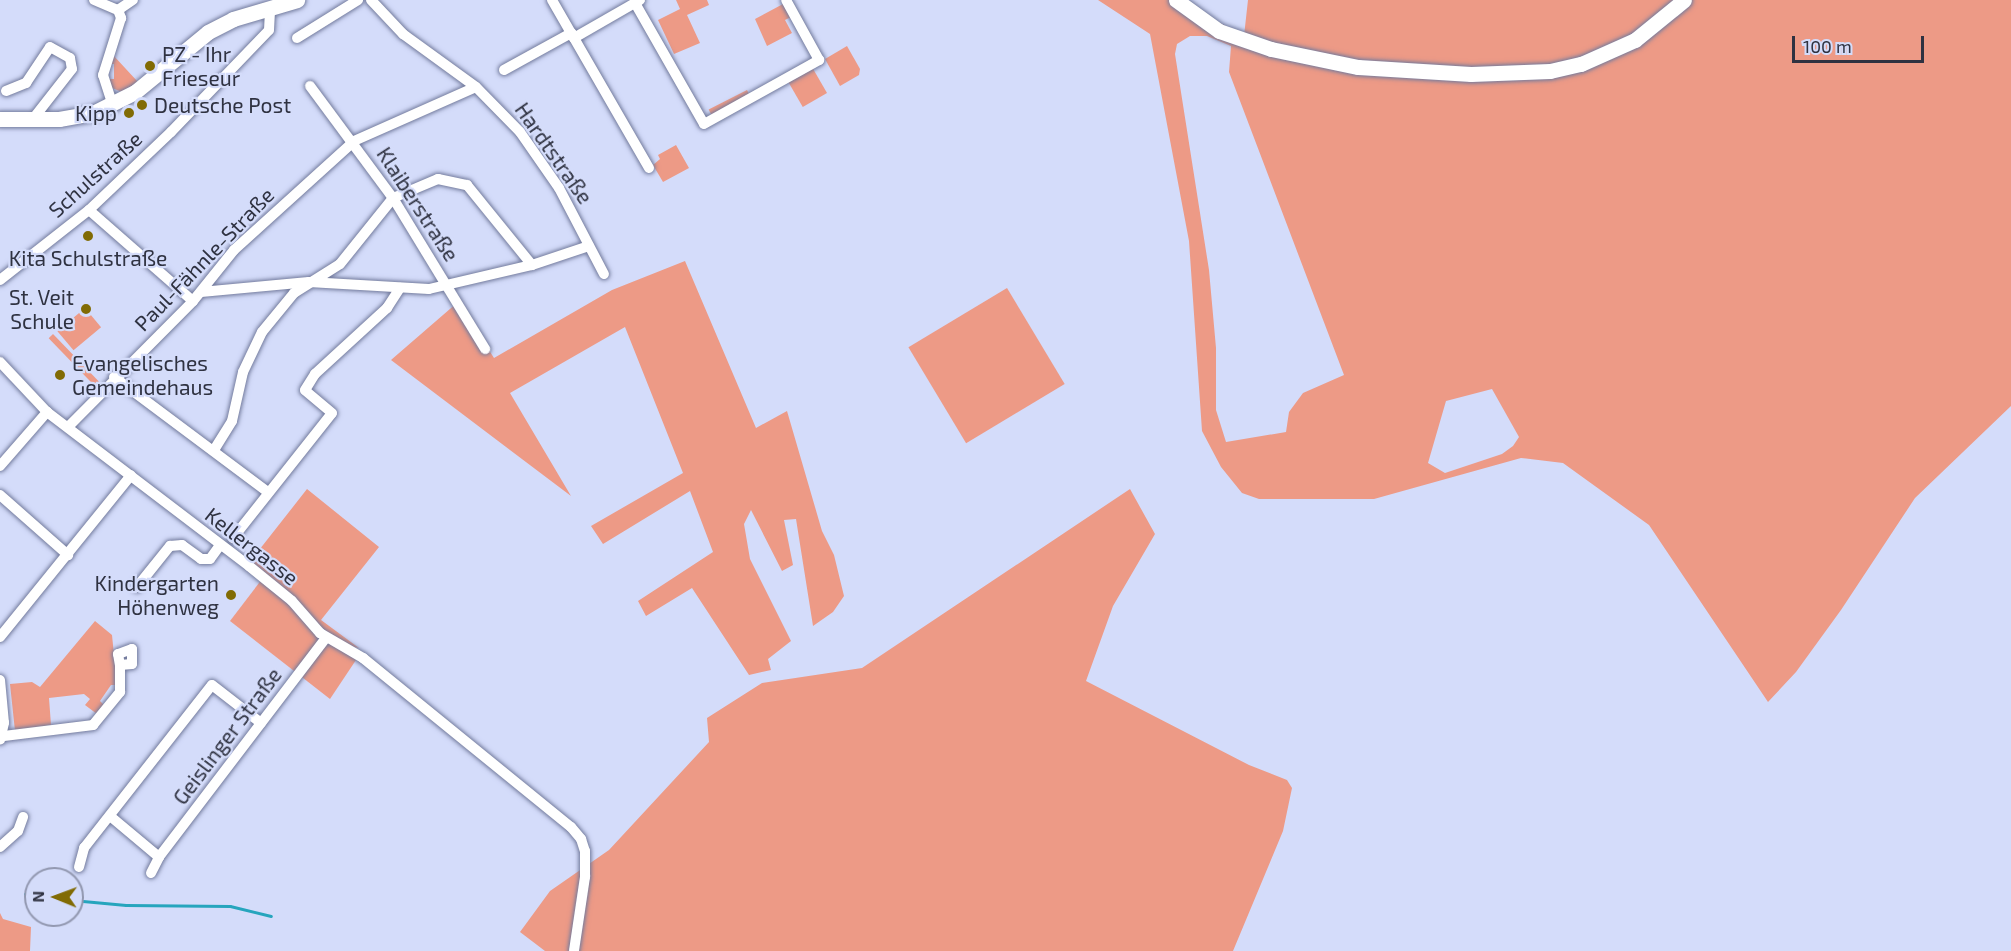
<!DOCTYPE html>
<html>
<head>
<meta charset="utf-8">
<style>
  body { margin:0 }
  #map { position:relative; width:2011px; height:951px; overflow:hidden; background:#d4dcfa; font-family:"Exo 2",sans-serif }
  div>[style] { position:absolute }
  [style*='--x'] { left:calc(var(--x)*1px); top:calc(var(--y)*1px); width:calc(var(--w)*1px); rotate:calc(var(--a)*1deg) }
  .green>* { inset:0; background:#ed9a86; transform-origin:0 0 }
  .stream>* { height:3px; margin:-1.5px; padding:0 1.5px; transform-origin:1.5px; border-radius:1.5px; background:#26a5bd }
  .roads { filter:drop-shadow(0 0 2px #737b9d) drop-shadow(0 0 2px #737b9d) }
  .street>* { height:10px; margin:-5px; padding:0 5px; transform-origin:5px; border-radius:5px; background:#fff }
  .secondary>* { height:15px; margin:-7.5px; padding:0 7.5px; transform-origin:7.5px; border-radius:7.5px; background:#fff }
  .dots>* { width:16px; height:16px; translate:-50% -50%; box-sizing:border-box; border:3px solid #d4dcfa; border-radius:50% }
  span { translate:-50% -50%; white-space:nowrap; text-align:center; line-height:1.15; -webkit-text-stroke:4.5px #d4dcfa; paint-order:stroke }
  .poi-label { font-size:21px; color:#2f3241 }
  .left { translate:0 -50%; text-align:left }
  .right { translate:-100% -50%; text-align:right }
  .street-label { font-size:21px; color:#2f3241 }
  .north { position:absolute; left:24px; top:867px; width:60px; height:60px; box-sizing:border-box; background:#d4dcfa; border:2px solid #9298b0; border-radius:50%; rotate:271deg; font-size:16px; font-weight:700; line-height:24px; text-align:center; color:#2f3241 }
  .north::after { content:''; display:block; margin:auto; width:21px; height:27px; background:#816b04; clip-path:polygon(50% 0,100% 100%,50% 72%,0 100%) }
  .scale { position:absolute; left:1792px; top:36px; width:132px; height:27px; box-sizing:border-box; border:3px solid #2f3241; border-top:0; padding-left:8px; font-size:18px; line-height:21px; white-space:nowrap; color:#2f3241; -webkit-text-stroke:4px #d4dcfa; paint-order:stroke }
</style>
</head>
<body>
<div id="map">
  <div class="green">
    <div style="clip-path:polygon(676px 0,707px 0,709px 5px,687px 15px,700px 43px,674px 54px,658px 20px,680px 9px)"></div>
    <div style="clip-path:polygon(evenodd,1098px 0,1179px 0,1244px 36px,1248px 0,2011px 0,2011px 406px,1915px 498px,1841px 610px,1796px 672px,1768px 702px,1649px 525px,1563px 463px,1521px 458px,1374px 499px,1259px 499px,1242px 493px,1221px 467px,1202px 431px,1189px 241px,1150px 34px,1098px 0,1190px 36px,1207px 36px,1231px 46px,1229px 72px,1344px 375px,1303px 393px,1289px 412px,1286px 432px,1226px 442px,1216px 410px,1216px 348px,1209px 270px,1175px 54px,1177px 44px,1190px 36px,1098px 0,1492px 389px,1519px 437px,1513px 446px,1502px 454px,1445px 473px,1428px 463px,1446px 401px,1492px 389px)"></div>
    <div style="clip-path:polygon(783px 4px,791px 17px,785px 20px,792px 33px,767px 46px,755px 19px)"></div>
    <div style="clip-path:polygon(847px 46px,860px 69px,859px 75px,840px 86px,825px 59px)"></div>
    <div style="clip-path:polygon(113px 55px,138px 82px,122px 92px,112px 88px,109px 79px,114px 79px,114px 64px,110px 64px)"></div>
    <div style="left:812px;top:67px;width:30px;height:28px;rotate:60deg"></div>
    <div style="left:747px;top:90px;width:7px;height:43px;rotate:63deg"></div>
    <div style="clip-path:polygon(676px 145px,689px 168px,663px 182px,653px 165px,660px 159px,658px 155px)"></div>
    <div style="clip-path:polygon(685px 261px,756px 428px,787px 411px,822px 531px,834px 555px,844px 596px,833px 612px,813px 626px,796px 519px,784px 520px,793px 565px,782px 571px,751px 510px,744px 524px,750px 559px,791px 641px,768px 659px,771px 670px,749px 675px,692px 588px,646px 616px,638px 601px,713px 552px,690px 491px,603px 544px,591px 526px,683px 473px,625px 327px,510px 393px,571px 496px,391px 360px,458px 302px,494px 358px,612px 290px)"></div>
    <div style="left:1007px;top:288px;width:112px;height:115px;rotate:59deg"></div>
    <div style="left:85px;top:308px;width:25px;height:36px;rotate:50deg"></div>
    <div style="left:53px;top:334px;width:66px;height:6px;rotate:46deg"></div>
    <div style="clip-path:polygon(307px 489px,379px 547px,321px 620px,359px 648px,341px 644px,249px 563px)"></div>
    <div style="clip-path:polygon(1130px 489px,1155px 534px,1113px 606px,1086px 681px,1249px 765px,1287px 780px,1292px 788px,1283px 831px,1233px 951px,545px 951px,520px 932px,550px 891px,609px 850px,709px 742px,707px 718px,762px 683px,862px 668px)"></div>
    <div style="clip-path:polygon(262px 579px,356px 660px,330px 699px,230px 621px)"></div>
    <div style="clip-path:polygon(95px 621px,112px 635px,117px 685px,111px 685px,100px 701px,104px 705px,97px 714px,85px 705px,90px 699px,84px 694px,49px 698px,51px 725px,15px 731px,10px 684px,32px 682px,40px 687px)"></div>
    <div style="clip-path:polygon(0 913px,3px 919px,31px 927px,30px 951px,0 951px)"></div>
  </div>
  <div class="stream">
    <div style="--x:25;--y:894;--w:11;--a:5"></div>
    <div style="--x:72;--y:900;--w:54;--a:5.3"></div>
    <div style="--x:126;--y:905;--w:104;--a:0.6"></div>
    <div style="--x:230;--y:906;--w:42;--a:13.7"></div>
  </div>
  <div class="roads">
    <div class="street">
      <div style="--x:94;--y:0;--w:26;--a:23"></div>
      <div style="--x:118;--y:10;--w:9;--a:69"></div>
      <div style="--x:121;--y:18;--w:60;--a:107.5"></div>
      <div style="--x:103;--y:75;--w:32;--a:72"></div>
      <div style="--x:371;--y:0;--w:47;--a:46.7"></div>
      <div style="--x:403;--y:34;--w:90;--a:36"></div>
      <div style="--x:476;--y:87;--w:63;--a:45.6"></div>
      <div style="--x:520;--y:132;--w:68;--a:55.1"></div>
      <div style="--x:559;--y:188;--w:97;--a:62.4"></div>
      <div style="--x:552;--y:0;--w:38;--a:60"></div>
      <div style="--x:640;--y:0;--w:76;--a:150.1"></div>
      <div style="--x:574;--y:38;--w:150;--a:60"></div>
      <div style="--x:635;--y:3;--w:139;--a:60.3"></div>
      <div style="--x:704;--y:124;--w:132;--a:-29.1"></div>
      <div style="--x:819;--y:60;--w:68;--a:-118.8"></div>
      <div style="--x:118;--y:10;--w:18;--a:-34"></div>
      <div style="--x:297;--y:38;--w:72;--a:-31.9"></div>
      <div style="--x:504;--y:70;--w:77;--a:-28.9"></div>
      <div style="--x:571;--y:33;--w:6;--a:59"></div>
      <div style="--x:310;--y:86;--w:139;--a:53.5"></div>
      <div style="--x:393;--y:198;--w:177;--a:58.6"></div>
      <div style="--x:6;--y:91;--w:22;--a:-22"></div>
      <div style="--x:26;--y:83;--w:43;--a:-56.3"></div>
      <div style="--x:50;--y:47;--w:23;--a:29"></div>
      <div style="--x:70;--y:58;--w:11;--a:80"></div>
      <div style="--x:72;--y:69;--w:63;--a:128"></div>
      <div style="--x:89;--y:210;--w:138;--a:41.2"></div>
      <div style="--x:0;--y:280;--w:113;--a:-38.2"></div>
      <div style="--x:89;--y:210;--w:113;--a:-43.6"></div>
      <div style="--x:171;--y:132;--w:141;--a:-46.1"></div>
      <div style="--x:269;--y:30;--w:22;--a:-87"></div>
      <div style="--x:201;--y:292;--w:108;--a:-5.3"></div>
      <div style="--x:309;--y:282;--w:120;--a:3.3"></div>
      <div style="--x:429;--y:289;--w:106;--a:-13.1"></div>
      <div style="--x:532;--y:265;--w:60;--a:-18.4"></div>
      <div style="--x:0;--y:362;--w:69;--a:46.8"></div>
      <div style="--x:47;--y:412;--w:254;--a:37.3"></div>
      <div style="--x:249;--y:566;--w:55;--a:39.1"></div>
      <div style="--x:292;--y:601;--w:43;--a:48.8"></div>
      <div style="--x:320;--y:633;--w:50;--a:30.2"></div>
      <div style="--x:363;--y:658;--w:268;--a:39.1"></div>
      <div style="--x:571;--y:827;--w:16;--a:50"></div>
      <div style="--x:581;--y:839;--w:13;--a:72"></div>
      <div style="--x:585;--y:851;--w:26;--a:90"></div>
      <div style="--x:585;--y:877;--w:75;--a:98.5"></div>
      <div style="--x:114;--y:377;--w:192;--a:36.8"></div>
      <div style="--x:68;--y:427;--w:177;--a:-45.2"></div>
      <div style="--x:193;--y:301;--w:65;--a:-51.2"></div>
      <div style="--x:234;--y:250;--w:162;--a:-42.2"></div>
      <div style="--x:354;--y:141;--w:133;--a:-23.9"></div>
      <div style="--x:214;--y:450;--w:34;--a:-58"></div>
      <div style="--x:232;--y:421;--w:50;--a:-77.3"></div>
      <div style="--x:243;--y:372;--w:44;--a:-64.6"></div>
      <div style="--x:262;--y:332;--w:50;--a:-50.6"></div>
      <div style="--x:294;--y:293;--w:54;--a:-32.2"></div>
      <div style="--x:340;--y:264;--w:85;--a:-51.2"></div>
      <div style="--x:393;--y:198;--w:49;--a:-22.9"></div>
      <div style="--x:438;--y:179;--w:30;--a:12"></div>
      <div style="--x:467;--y:185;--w:103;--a:50.9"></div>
      <div style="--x:0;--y:466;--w:72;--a:-49"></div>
      <div style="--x:0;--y:495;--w:91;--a:41.4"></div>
      <div style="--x:233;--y:538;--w:159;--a:-51.6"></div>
      <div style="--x:332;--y:413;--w:35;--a:-140"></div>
      <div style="--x:305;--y:390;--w:19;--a:-58"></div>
      <div style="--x:315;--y:374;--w:98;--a:-42.5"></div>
      <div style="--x:387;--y:308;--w:24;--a:-57"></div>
      <div style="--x:137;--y:587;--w:53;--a:-51.2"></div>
      <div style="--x:170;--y:546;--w:12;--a:-5"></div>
      <div style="--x:182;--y:545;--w:24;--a:36"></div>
      <div style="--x:201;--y:559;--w:9;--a:0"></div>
      <div style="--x:210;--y:559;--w:17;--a:-54"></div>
      <div style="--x:0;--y:637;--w:208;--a:-51"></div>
      <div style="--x:0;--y:680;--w:43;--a:84.7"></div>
      <div style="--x:4;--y:723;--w:17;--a:103"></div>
      <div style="--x:4;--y:736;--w:90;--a:-7"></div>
      <div style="--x:93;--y:725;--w:43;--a:-50.7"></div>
      <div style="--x:120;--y:692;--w:27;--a:-90"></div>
      <div style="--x:120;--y:665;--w:12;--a:-5"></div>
      <div style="--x:132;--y:664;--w:15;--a:-90"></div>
      <div style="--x:132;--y:649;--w:15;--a:160"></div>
      <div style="--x:118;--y:654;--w:11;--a:80"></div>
      <div style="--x:110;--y:816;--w:64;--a:39.9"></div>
      <div style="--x:0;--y:847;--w:24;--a:-42"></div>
      <div style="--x:18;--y:831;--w:15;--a:-70"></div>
      <div style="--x:79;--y:867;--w:20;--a:-75"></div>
      <div style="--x:84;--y:848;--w:207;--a:-51.9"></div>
      <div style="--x:212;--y:685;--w:62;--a:37.8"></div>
      <div style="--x:151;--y:873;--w:18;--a:-63"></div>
      <div style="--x:159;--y:857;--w:275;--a:-52.7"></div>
    </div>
    <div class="secondary">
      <div style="--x:1176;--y:0;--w:53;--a:35.8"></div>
      <div style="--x:1219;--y:31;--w:55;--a:19.1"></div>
      <div style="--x:1271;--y:49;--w:89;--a:11.7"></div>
      <div style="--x:1358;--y:67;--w:113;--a:3.5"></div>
      <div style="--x:1471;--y:74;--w:79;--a:-2.2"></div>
      <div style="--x:1550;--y:71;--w:32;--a:-13"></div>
      <div style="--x:1581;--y:64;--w:59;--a:-24"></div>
      <div style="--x:1635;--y:40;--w:63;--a:-39.2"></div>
      <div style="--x:0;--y:119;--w:59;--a:0"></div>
      <div style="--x:59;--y:119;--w:35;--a:-10"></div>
      <div style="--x:93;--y:113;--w:47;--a:-26.6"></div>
      <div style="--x:135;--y:92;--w:94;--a:-39.4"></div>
      <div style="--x:208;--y:32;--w:28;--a:-27"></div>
      <div style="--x:233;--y:19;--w:67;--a:-16.5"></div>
    </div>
  </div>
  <div class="dots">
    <div style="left:150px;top:66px;background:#816b04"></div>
    <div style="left:142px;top:105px;background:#816b04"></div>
    <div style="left:129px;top:113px;background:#816b04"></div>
    <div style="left:88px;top:236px;background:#816b04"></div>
    <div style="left:86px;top:309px;background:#816b04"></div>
    <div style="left:60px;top:375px;background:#816b04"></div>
    <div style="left:231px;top:595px;background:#816b04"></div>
  </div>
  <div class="poi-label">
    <span class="left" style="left:162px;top:66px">PZ - Ihr<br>Frieseur</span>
    <span class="left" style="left:154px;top:105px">Deutsche Post</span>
    <span class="right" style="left:117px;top:113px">Kipp</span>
    <span style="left:88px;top:258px">Kita Schulstraße</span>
    <span class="right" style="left:74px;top:309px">St. Veit<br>Schule</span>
    <span class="left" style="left:72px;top:375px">Evangelisches<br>Gemeindehaus</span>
    <span class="right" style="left:219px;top:595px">Kindergarten<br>Höhenweg</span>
  </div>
  <div class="street-label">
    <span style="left:554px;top:153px;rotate:55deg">Hardtstraße</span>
    <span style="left:95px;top:174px;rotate:-42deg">Schulstraße</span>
    <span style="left:418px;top:204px;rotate:57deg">Klaiberstraße</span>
    <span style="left:204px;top:259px;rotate:-46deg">Paul-Fähnle-Straße</span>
    <span style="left:252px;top:546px;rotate:38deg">Kellergasse</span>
    <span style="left:227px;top:736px;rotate:-53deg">Geislinger Straße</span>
  </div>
  <div class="north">N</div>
  <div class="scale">100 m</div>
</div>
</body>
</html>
